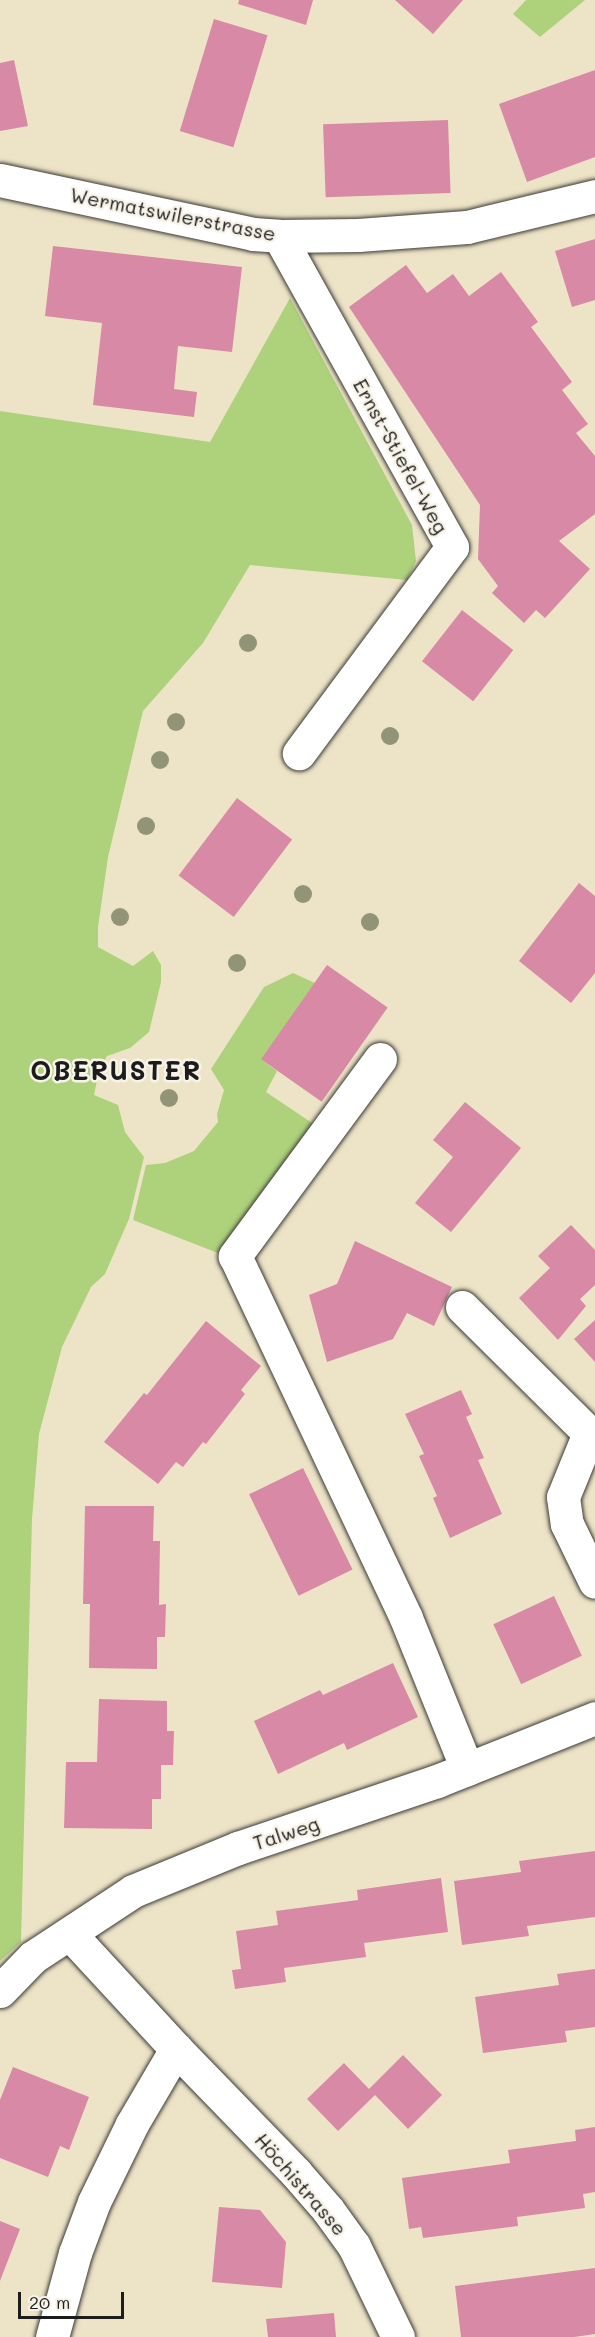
<!DOCTYPE html>
<html>
<head>
<meta charset="utf-8">
<style>
  body { margin:0 }
  #map { position:relative; width:595px; height:2337px; overflow:hidden; background:#ede4c7; font-family:Mali,sans-serif }
  div>[style] { position:absolute }
  [style*='--x'] { left:calc(var(--x)*1px); top:calc(var(--y)*1px); width:calc(var(--w)*1px); rotate:calc(var(--a)*1deg) }
  .green>* { inset:0; background:#add27b }
  .building>* { inset:0; background:#d889a6; transform-origin:0 0 }
  .roads { filter:drop-shadow(0 0 2px #3b3a36) drop-shadow(0 0 2px #3b3a36) }
  .minor>* { height:33px; margin:-16.5px; padding:0 16.5px; transform-origin:16.5px; border-radius:16.5px; background:#fff }
  .trees>* { width:18px; height:18px; margin:-9px; border-radius:50%; background:#929478 }
  span { translate:-50% -50%; white-space:nowrap; text-align:center; line-height:1.15; -webkit-text-stroke:5px #f7f3e8; paint-order:stroke }
  .street-label { font-size:20px; color:#1c1c1c }
  .district-label { font-size:26px; color:#1c1c1c; font-weight:700; letter-spacing:1.5px }
  .scale { position:absolute; left:18px; top:2292px; width:106px; height:27px; box-sizing:border-box; border:3px solid #1c1c1c; border-top:0; padding-left:8px; font-size:18px; line-height:21px; white-space:nowrap; color:#1c1c1c; -webkit-text-stroke:4px #f7f3e8; paint-order:stroke }
</style>
</head>
<body>
<div id="map">
  <div class="green">
    <div style="clip-path:polygon(526px 0,585px 0,540px 37px,513px 14px)"></div>
    <div style="clip-path:polygon(290px 298px,412px 525px,416px 561px,407px 580px,250px 565px,203px 643px,143px 711px,108px 857px,98px 927px,98px 947px,133px 966px,153px 951px,161px 965px,161px 982px,149px 1032px,130px 1048px,107px 1056px,99px 1071px,94px 1095px,118px 1105px,125px 1132px,144px 1157px,129px 1219px,105px 1274px,91px 1287px,62px 1347px,39px 1434px,32px 1519px,21px 1942px,0 1961px,0 411px,210px 442px)"></div>
    <div style="clip-path:polygon(293px 973px,315px 983px,262px 1060px,277px 1071px,266px 1092px,315px 1125px,223px 1255px,133px 1220px,146px 1165px,165px 1163px,194px 1151px,218px 1122px,217px 1114px,224px 1090px,211px 1069px,264px 987px)"></div>
  </div>
  <div class="building">
    <div style="clip-path:polygon(239px 0,313px 0,306px 25px,238px 4px)"></div>
    <div style="clip-path:polygon(395px 0,463px 0,433px 34px)"></div>
    <div style="left:214px;top:19px;width:56px;height:117px;rotate:17deg"></div>
    <div style="clip-path:polygon(14px 60px,28px 126px,0 131px,0 63px)"></div>
    <div style="clip-path:polygon(595px 70px,595px 157px,527px 182px,499px 104px)"></div>
    <div style="left:448px;top:120px;width:73px;height:125px;rotate:88deg"></div>
    <div style="clip-path:polygon(595px 239px,595px 300px,572px 307px,555px 251px)"></div>
    <div style="clip-path:polygon(53px 246px,242px 267px,232px 352px,178px 346px,174px 389px,197px 392px,194px 417px,93px 405px,102px 323px,45px 316px)"></div>
    <div style="clip-path:polygon(406px 265px,427px 293px,453px 274px,469px 296px,501px 272px,538px 322px,531px 327px,572px 382px,562px 390px,588px 424px,576px 433px,595px 456px,595px 514px,559px 541px,590px 569px,545px 618px,536px 610px,524px 623px,492px 593px,498px 586px,478px 559px,480px 505px,349px 307px)"></div>
    <div style="left:462px;top:610px;width:65px;height:65px;rotate:38deg"></div>
    <div style="left:237px;top:798px;width:69px;height:97px;rotate:37deg"></div>
    <div style="clip-path:polygon(579px 883px,595px 896px,595px 973px,571px 1003px,519px 961px)"></div>
    <div style="left:327px;top:965px;width:74px;height:115px;rotate:35deg"></div>
    <div style="clip-path:polygon(465px 1102px,521px 1148px,451px 1232px,415px 1203px,453px 1157px,433px 1140px)"></div>
    <div style="clip-path:polygon(571px 1225px,595px 1250px,595px 1285px,580px 1299px,586px 1306px,558px 1340px,519px 1298px,550px 1268px,538px 1256px)"></div>
    <div style="clip-path:polygon(355px 1241px,452px 1287px,434px 1326px,407px 1313px,393px 1339px,327px 1362px,309px 1295px,337px 1284px)"></div>
    <div style="clip-path:polygon(595px 1320px,595px 1362px,574px 1339px)"></div>
    <div style="clip-path:polygon(206px 1321px,261px 1366px,241px 1390px,245px 1394px,206px 1444px,203px 1442px,183px 1467px,176px 1462px,158px 1484px,104px 1442px,144px 1393px,147px 1395px)"></div>
    <div style="clip-path:polygon(461px 1390px,472px 1414px,466px 1417px,484px 1458px,478px 1460px,502px 1514px,450px 1538px,433px 1498px,437px 1496px,419px 1456px,424px 1454px,405px 1414px)"></div>
    <div style="left:303px;top:1468px;width:113px;height:60px;rotate:64deg"></div>
    <div style="clip-path:polygon(85px 1506px,154px 1506px,153px 1541px,160px 1541px,159px 1605px,166px 1604px,165px 1637px,157px 1637px,157px 1669px,89px 1668px,90px 1604px,83px 1604px)"></div>
    <div style="left:554px;top:1596px;width:66px;height:67px;rotate:65deg"></div>
    <div style="clip-path:polygon(393px 1663px,418px 1717px,347px 1750px,344px 1743px,278px 1774px,254px 1721px,320px 1690px,323px 1695px)"></div>
    <div style="clip-path:polygon(99px 1699px,167px 1701px,167px 1731px,174px 1731px,173px 1765px,161px 1765px,161px 1799px,152px 1799px,152px 1829px,64px 1828px,66px 1762px,97px 1762px)"></div>
    <div style="clip-path:polygon(595px 1851px,595px 1917px,527px 1926px,529px 1936px,462px 1945px,454px 1881px,521px 1872px,519px 1861px)"></div>
    <div style="clip-path:polygon(441px 1878px,448px 1932px,364px 1943px,366px 1957px,284px 1968px,286px 1982px,235px 1989px,232px 1970px,241px 1969px,236px 1931px,278px 1925px,276px 1911px,358px 1900px,357px 1890px)"></div>
    <div style="clip-path:polygon(595px 1969px,595px 2027px,565px 2031px,567px 2042px,483px 2053px,475px 1997px,559px 1985px,557px 1974px)"></div>
    <div style="clip-path:polygon(403px 2055px,442px 2095px,408px 2129px,375px 2095px,338px 2131px,307px 2099px,344px 2063px,369px 2089px)"></div>
    <div style="clip-path:polygon(13px 2067px,89px 2097px,69px 2150px,60px 2146px,48px 2177px,0 2158px,0 2100px)"></div>
    <div style="clip-path:polygon(595px 2127px,595px 2192px,583px 2194px,585px 2208px,517px 2217px,518px 2226px,423px 2238px,421px 2227px,409px 2229px,402px 2178px,510px 2163px,508px 2150px,576px 2141px,575px 2130px)"></div>
    <div style="clip-path:polygon(219px 2207px,260px 2210px,286px 2242px,282px 2288px,212px 2282px)"></div>
    <div style="clip-path:polygon(0 2221px,20px 2229px,0 2281px)"></div>
    <div style="clip-path:polygon(595px 2268px,595px 2334px,574px 2337px,461px 2337px,455px 2286px)"></div>
    <div style="clip-path:polygon(334px 2313px,336px 2337px,268px 2337px,266px 2319px)"></div>
  </div>
  <div class="roads">
    <div class="minor">
      <div style="--x:0;--y:180;--w:259;--a:12"></div>
      <div style="--x:253;--y:234;--w:26;--a:4"></div>
      <div style="--x:279;--y:236;--w:79;--a:-0.7"></div>
      <div style="--x:358;--y:235;--w:109;--a:-4.2"></div>
      <div style="--x:467;--y:227;--w:132;--a:-13.6"></div>
      <div style="--x:279;--y:236;--w:356;--a:60.9"></div>
      <div style="--x:452;--y:547;--w:257;--a:126.6"></div>
      <div style="--x:380;--y:1059;--w:245;--a:126.4"></div>
      <div style="--x:235;--y:1256;--w:400;--a:64.7"></div>
      <div style="--x:406;--y:1618;--w:163;--a:68"></div>
      <div style="--x:462;--y:1307;--w:179;--a:44.8"></div>
      <div style="--x:589;--y:1433;--w:69;--a:112.1"></div>
      <div style="--x:563;--y:1497;--w:27;--a:82"></div>
      <div style="--x:567;--y:1524;--w:64;--a:64.2"></div>
      <div style="--x:70;--y:1934;--w:156;--a:47.3"></div>
      <div style="--x:176;--y:2049;--w:173;--a:45.9"></div>
      <div style="--x:296;--y:2173;--w:49;--a:49.1"></div>
      <div style="--x:328;--y:2210;--w:44;--a:54.2"></div>
      <div style="--x:354;--y:2246;--w:101;--a:64.2"></div>
      <div style="--x:0;--y:1991;--w:47;--a:-45.9"></div>
      <div style="--x:33;--y:1957;--w:120;--a:-33.4"></div>
      <div style="--x:133;--y:1891;--w:113;--a:-22.3"></div>
      <div style="--x:238;--y:1848;--w:210;--a:-18.6"></div>
      <div style="--x:437;--y:1781;--w:170;--a:-21.7"></div>
      <div style="--x:52;--y:2337;--w:87;--a:-74.7"></div>
      <div style="--x:75;--y:2253;--w:54;--a:-69.6"></div>
      <div style="--x:94;--y:2202;--w:87;--a:-64"></div>
      <div style="--x:132;--y:2124;--w:87;--a:-59.6"></div>
    </div>
  </div>
  <div class="trees">
    <div style="left:248px;top:643px"></div>
    <div style="left:176px;top:722px"></div>
    <div style="left:390px;top:736px"></div>
    <div style="left:160px;top:760px"></div>
    <div style="left:146px;top:826px"></div>
    <div style="left:303px;top:894px"></div>
    <div style="left:120px;top:917px"></div>
    <div style="left:370px;top:922px"></div>
    <div style="left:237px;top:963px"></div>
    <div style="left:169px;top:1098px"></div>
  </div>
  <div class="street-label">
    <span style="left:173px;top:214px;rotate:11deg">Wermatswilerstrasse</span>
    <span style="left:401px;top:456px;rotate:61deg">Ernst-Stiefel-Weg</span>
    <span style="left:286px;top:1833px;rotate:-18deg">Talweg</span>
    <span style="left:301px;top:2184px;rotate:49deg">Höchistrasse</span>
  </div>
  <div class="district-label">
    <span style="left:116px;top:1071px">OBERUSTER</span>
  </div>
  <div class="scale">20 m</div>
</div>
</body>
</html>
